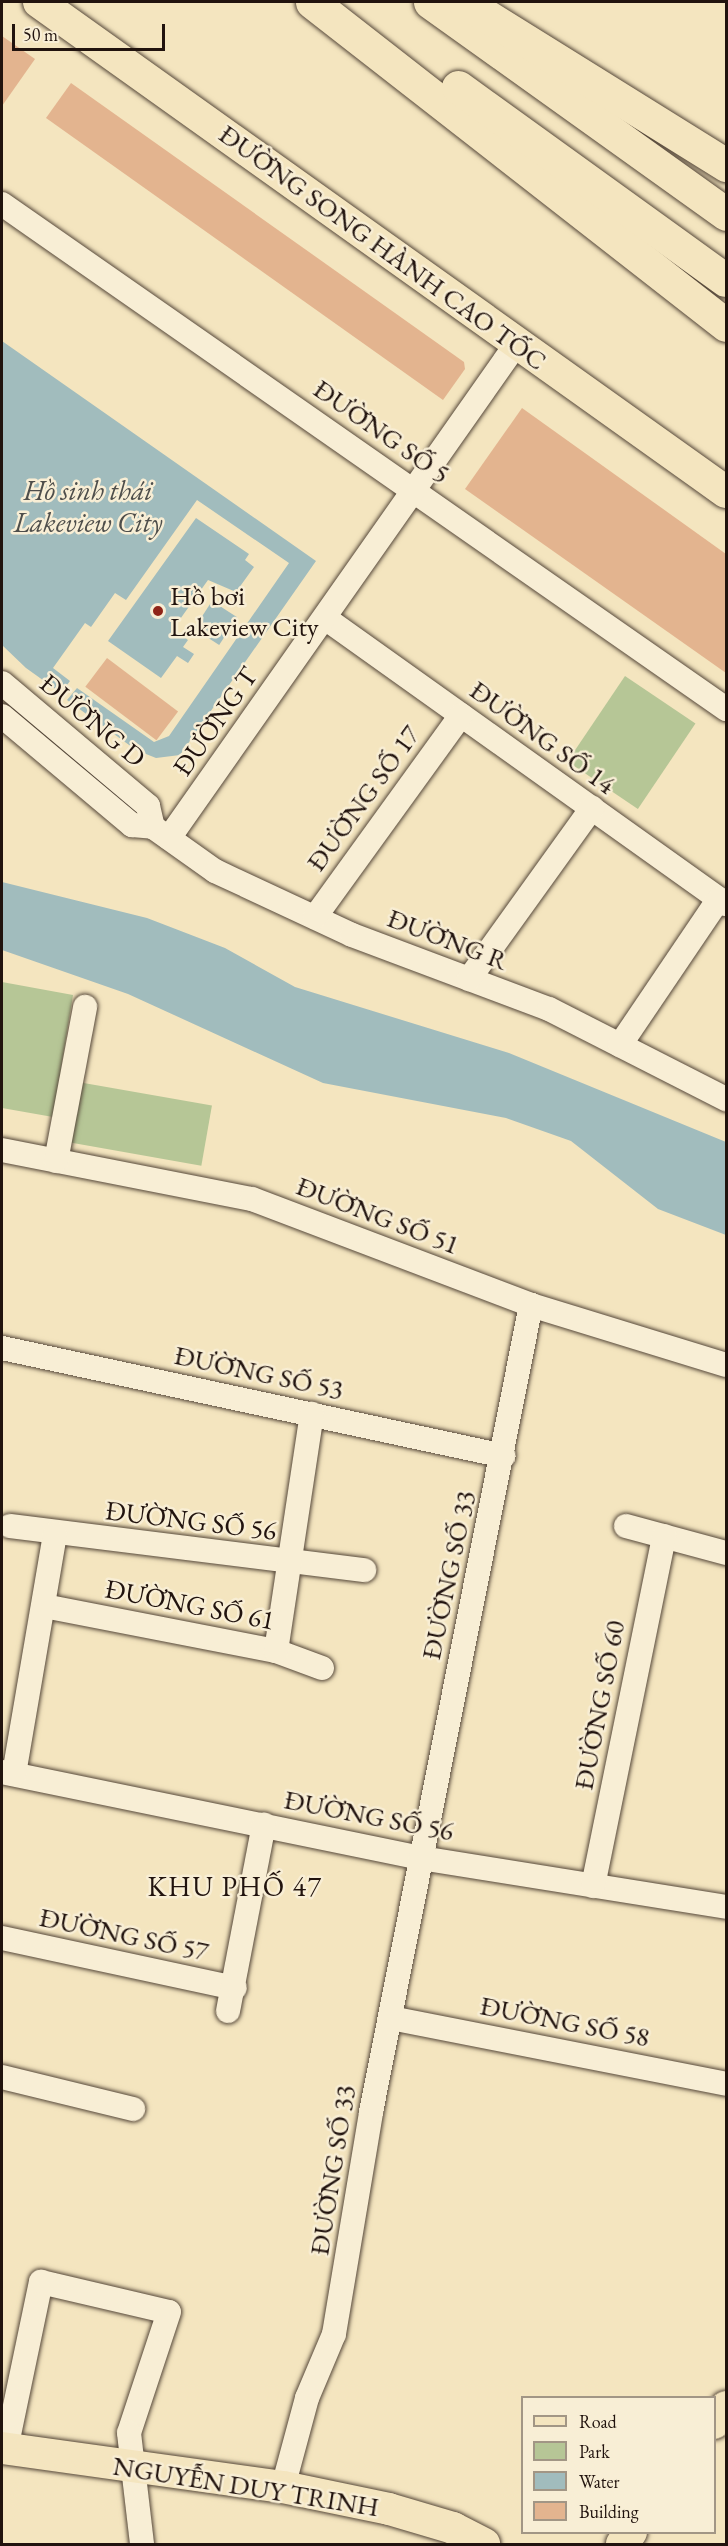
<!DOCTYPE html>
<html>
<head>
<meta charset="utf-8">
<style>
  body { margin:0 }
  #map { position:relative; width:728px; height:2546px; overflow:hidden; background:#f4e5bf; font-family:"EB Garamond",serif }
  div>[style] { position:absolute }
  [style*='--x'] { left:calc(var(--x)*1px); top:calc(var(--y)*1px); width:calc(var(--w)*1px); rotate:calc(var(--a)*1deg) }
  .green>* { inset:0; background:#b6c696; transform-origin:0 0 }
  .water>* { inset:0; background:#a1bcbd; transform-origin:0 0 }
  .building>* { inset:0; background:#e3b48f; transform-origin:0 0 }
  .roads { filter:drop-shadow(0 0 2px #56483a) drop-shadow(0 0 2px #56483a) }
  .minor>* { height:24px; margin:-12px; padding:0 12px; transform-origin:12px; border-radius:12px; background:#f8eed5 }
  .major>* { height:32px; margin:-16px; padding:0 16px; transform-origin:16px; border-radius:16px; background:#f4e5bf }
  .highway>* { height:33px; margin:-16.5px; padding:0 16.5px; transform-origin:16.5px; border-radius:16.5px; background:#f4e5bf }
  .dots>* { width:16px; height:16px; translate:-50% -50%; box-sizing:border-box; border:3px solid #f8eed5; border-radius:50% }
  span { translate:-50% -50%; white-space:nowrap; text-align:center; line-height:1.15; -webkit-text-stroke:5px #f8eed5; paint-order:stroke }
  .street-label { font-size:27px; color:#21130e }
  .poi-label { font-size:27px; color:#21130e }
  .left { translate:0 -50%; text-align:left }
  .water-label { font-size:28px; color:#4e4e4b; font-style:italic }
  .neighbourhood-label { font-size:28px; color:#21130e; letter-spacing:1.5px }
  .frame { position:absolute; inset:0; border:3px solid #21130e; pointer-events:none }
  .legend { position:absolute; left:521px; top:2396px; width:195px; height:138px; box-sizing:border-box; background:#f8eed5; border:2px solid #a29685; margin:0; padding:8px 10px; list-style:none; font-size:18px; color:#21130e }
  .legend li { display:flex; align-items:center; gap:12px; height:30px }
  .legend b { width:30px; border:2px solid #a29685 }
  .scale { position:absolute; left:12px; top:24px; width:153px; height:27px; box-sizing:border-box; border:3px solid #21130e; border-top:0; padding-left:8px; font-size:18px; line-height:21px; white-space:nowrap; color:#21130e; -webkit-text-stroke:4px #f8eed5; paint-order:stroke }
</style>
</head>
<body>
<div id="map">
  <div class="green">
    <div style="left:625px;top:676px;width:85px;height:103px;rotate:34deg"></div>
    <div style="clip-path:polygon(2px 982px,73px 995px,53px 1117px,2px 1108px)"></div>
    <div style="left:78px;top:1082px;width:136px;height:61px;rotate:10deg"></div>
  </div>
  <div class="water">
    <div style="clip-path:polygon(2px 341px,316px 561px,180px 755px,156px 758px,136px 750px,67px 700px,77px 688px,154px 742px,169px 736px,289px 563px,197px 500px,126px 600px,115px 593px,91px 627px,85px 623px,53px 668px,70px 681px,61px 693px,26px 668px,2px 645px)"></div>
    <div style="clip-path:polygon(196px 518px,249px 554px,245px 560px,254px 567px,236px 592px,208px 580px,173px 629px,188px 640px,183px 647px,194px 654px,188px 663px,177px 656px,161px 678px,108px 641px)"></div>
    <div style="left:212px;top:601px;width:30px;height:33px;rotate:33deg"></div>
    <div style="clip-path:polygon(2px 882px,147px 918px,225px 948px,295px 987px,509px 1053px,726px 1142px,726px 1235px,658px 1209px,571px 1141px,506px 1118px,323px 1083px,128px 994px,2px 950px)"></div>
  </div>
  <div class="building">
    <div style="clip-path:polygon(2px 36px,35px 59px,2px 106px)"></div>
    <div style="clip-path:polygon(71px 83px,464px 362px,465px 369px,443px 400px,46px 118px)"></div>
    <div style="clip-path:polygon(522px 408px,726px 554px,726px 673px,465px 489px)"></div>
    <div style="left:107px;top:658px;width:89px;height:36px;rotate:37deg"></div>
  </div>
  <div class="roads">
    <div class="minor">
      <div style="--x:2;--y:204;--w:883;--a:34.9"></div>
      <div style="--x:325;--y:618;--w:493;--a:35.5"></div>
      <div style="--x:2;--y:683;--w:191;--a:40.1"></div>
      <div style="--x:148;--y:806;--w:22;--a:77"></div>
      <div style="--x:2;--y:716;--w:170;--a:40"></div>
      <div style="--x:132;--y:825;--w:21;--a:5"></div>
      <div style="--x:153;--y:827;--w:76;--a:35.4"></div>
      <div style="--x:215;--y:871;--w:151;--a:25"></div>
      <div style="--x:352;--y:935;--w:210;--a:20.6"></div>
      <div style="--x:549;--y:1009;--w:199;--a:27"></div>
      <div style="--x:169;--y:838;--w:605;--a:-54.89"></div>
      <div style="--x:315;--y:917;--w:249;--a:-54.1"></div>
      <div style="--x:469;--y:979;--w:211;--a:-54.3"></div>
      <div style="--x:620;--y:1045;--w:176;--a:-55.9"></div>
      <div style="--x:2;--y:1150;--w:255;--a:11.1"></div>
      <div style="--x:252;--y:1199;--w:298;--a:20.8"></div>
      <div style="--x:531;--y:1305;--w:204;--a:17.1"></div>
      <div style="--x:56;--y:1161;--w:157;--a:-79.3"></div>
      <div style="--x:2;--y:1348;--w:513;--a:12.14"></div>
      <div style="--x:10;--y:1526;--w:357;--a:7.1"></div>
      <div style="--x:626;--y:1526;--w:104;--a:15.1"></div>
      <div style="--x:44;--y:1606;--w:236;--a:11"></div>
      <div style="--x:276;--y:1651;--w:49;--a:20.3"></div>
      <div style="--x:276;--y:1651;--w:240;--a:-81.4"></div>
      <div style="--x:2;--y:1772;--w:428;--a:11.6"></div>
      <div style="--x:421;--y:1858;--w:309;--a:9.1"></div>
      <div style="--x:14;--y:1774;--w:244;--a:-80.3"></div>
      <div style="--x:593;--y:1886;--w:357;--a:-78.5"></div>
      <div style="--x:2;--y:1938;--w:238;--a:12.1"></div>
      <div style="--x:228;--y:2011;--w:190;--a:-79.1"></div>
      <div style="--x:391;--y:2018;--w:341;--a:11.1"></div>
      <div style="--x:2;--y:2077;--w:135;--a:13.7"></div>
      <div style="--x:6;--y:2449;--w:171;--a:-78.2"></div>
      <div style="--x:41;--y:2282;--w:131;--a:13.2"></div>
      <div style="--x:169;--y:2312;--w:127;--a:108.3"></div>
      <div style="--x:129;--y:2433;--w:112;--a:83.3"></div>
      <div style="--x:283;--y:2487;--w:92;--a:-74.9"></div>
      <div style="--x:307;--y:2398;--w:69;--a:-67.1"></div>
      <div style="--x:334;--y:2334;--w:225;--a:-80.5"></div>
      <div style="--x:371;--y:2112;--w:823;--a:-78.79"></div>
    </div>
    <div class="major">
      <div style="--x:39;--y:2;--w:844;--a:35.5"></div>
      <div style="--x:714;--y:2423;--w:20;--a:-53"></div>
      <div style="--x:2;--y:2448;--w:284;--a:7.9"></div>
      <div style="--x:283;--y:2487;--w:108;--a:11.7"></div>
      <div style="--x:389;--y:2509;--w:67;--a:16.5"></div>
      <div style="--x:453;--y:2528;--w:35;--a:27"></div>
      <div style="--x:622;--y:2544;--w:15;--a:-53"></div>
    </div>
    <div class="highway">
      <div style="--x:312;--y:2;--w:525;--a:37.96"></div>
      <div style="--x:430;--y:2;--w:364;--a:35.6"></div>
      <div style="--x:464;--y:2;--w:309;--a:31.9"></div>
      <div style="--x:458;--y:87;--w:330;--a:35.8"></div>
    </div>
  </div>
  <div class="dots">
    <div style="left:158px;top:611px;background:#8f2418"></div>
  </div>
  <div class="street-label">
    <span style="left:383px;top:247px;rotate:36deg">ĐƯỜNG SONG HÀNH CAO TỐC</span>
    <span style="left:382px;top:431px;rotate:35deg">ĐƯỜNG SỐ 5</span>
    <span style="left:93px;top:720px;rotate:40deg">ĐƯỜNG D</span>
    <span style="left:215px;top:721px;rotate:-55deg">ĐƯỜNG T</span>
    <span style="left:543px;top:737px;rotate:36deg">ĐƯỜNG SỐ 14</span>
    <span style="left:363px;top:798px;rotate:-54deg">ĐƯỜNG SỐ 17</span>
    <span style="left:448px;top:939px;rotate:21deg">ĐƯỜNG R</span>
    <span style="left:378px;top:1215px;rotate:21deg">ĐƯỜNG SỐ 51</span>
    <span style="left:259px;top:1372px;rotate:12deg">ĐƯỜNG SỐ 53</span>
    <span style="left:191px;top:1520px;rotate:7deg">ĐƯỜNG SỐ 56</span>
    <span style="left:448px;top:1575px;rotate:-78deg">ĐƯỜNG SỐ 33</span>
    <span style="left:190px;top:1604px;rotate:11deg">ĐƯỜNG SỐ 61</span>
    <span style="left:599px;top:1705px;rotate:-79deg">ĐƯỜNG SỐ 60</span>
    <span style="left:369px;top:1815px;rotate:11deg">ĐƯỜNG SỐ 56</span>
    <span style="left:124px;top:1934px;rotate:12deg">ĐƯỜNG SỐ 57</span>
    <span style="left:565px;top:2021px;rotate:11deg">ĐƯỜNG SỐ 58</span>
    <span style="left:332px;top:2170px;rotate:-81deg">ĐƯỜNG SỐ 33</span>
    <span style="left:246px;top:2486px;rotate:9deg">NGUYỄN DUY TRINH</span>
  </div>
  <div class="poi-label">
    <span class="left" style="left:170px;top:611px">Hồ bơi<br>Lakeview City</span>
  </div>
  <div class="water-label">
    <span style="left:88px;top:506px">Hồ sinh thái<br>Lakeview City</span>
  </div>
  <div class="neighbourhood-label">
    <span style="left:235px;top:1886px">KHU PHỐ 47</span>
  </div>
  <div class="frame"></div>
  <ul class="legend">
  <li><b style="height:8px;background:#f4e5bf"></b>Road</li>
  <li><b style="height:16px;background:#b6c696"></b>Park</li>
  <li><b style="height:16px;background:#a1bcbd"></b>Water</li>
  <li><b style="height:16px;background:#e3b48f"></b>Building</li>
  </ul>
  <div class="scale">50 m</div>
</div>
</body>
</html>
